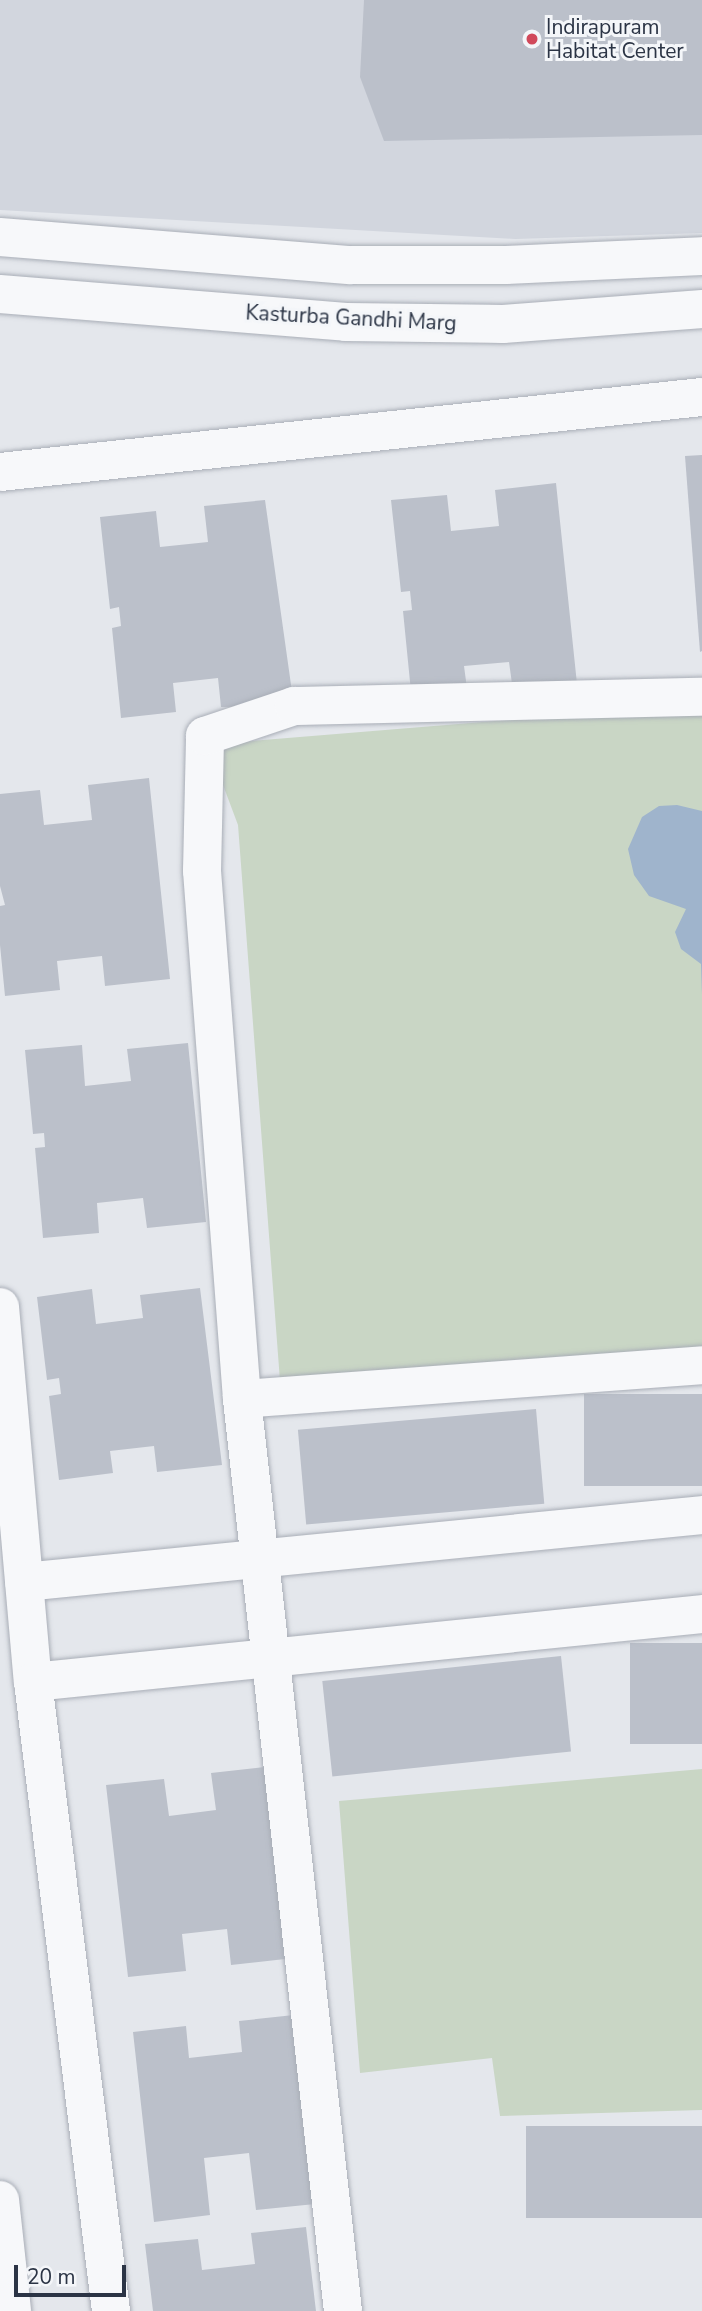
<!DOCTYPE html>
<html>
<head>
<meta charset="utf-8">
<style>
  body { margin:0 }
  #map { position:relative; width:702px; height:2311px; overflow:hidden; background:#e4e7ec; font-family:"Nunito Sans",sans-serif }
  div>[style] { position:absolute }
  [style*='--x'] { left:calc(var(--x)*1px); top:calc(var(--y)*1px); width:calc(var(--w)*1px); rotate:calc(var(--a)*1deg) }
  .built>* { inset:0; background:#d2d6de }
  .green>* { inset:0; background:#c9d6c5 }
  .water>* { inset:0; background:#9fb4cc }
  .building>* { inset:0; background:#bbc0ca; transform-origin:0 0 }
  .roads { filter:drop-shadow(0 0 2px #a9aeb7) drop-shadow(0 0 2px #a9aeb7) }
  .minor>* { height:38px; margin:-19px; padding:0 19px; transform-origin:19px; border-radius:19px; background:#f7f8fa }
  .dots>* { width:19px; height:19px; translate:-50% -50%; box-sizing:border-box; border:4px solid #f4f6f9; border-radius:50% }
  span { translate:-50% -50%; white-space:nowrap; text-align:center; line-height:1.15; -webkit-text-stroke:6px #f4f6f9; paint-order:stroke }
  .poi-label { font-size:21px; color:#2b3445 }
  .left { translate:0 -50%; text-align:left }
  .street-label { font-size:21px; color:#2b3445 }
  .scale { position:absolute; left:14px; top:2265px; width:112px; height:32px; box-sizing:border-box; border:4px solid #2b3445; border-top:0; padding-left:9px; font-size:21px; line-height:24px; white-space:nowrap; color:#2b3445; -webkit-text-stroke:5px #f4f6f9; paint-order:stroke }
</style>
</head>
<body>
<div id="map">
  <div class="built">
    <div style="clip-path:polygon(0 0,702px 0,702px 233px,515px 239px,0 210px)"></div>
  </div>
  <div class="green">
    <div style="clip-path:polygon(702px 704px,702px 1347px,280px 1381px,238px 825px,205px 737px,228px 743px)"></div>
    <div style="clip-path:polygon(702px 1769px,702px 2110px,500px 2116px,492px 2058px,360px 2073px,339px 1801px)"></div>
  </div>
  <div class="water">
    <div style="clip-path:polygon(677px 805px,702px 811px,702px 995px,701px 964px,681px 949px,675px 932px,686px 909px,649px 896px,634px 875px,628px 849px,642px 817px,659px 806px)"></div>
  </div>
  <div class="building">
    <div style="clip-path:polygon(364px 0,702px 0,702px 135px,384px 141px,360px 77px)"></div>
    <div style="clip-path:polygon(702px 455px,702px 651px,700px 652px,685px 456px)"></div>
    <div style="clip-path:polygon(556px 483px,577px 684px,513px 691px,509px 662px,464px 666px,468px 696px,412px 702px,403px 611px,412px 610px,410px 591px,401px 592px,391px 500px,447px 495px,451px 531px,499px 526px,495px 490px)"></div>
    <div style="clip-path:polygon(265px 500px,294px 706px,221px 707px,218px 678px,173px 683px,176px 712px,121px 718px,112px 628px,121px 626px,119px 607px,110px 609px,100px 517px,156px 511px,160px 547px,208px 542px,204px 506px)"></div>
    <div style="clip-path:polygon(149px 778px,170px 979px,105px 986px,102px 956px,57px 961px,60px 990px,5px 996px,0 945px,0 906px,5px 905px,0 886px,0 794px,40px 790px,44px 825px,92px 820px,88px 785px)"></div>
    <div style="clip-path:polygon(188px 1043px,206px 1222px,147px 1228px,143px 1198px,97px 1203px,99px 1233px,43px 1238px,35px 1148px,45px 1147px,44px 1133px,33px 1134px,25px 1050px,82px 1045px,85px 1086px,131px 1081px,127px 1049px)"></div>
    <div style="clip-path:polygon(200px 1288px,222px 1465px,157px 1472px,154px 1446px,110px 1451px,113px 1473px,59px 1480px,49px 1396px,61px 1394px,59px 1378px,47px 1380px,37px 1297px,92px 1289px,96px 1324px,143px 1318px,140px 1295px)"></div>
    <div style="left:702px;top:1394px;width:92px;height:118px;rotate:90deg"></div>
    <div style="left:536px;top:1409px;width:95px;height:239px;rotate:85deg"></div>
    <div style="left:702px;top:1643px;width:101px;height:72px;rotate:90deg"></div>
    <div style="left:561px;top:1656px;width:96px;height:240px;rotate:84deg"></div>
    <div style="clip-path:polygon(273px 1766px,294px 1958px,231px 1965px,227px 1929px,182px 1934px,186px 1971px,128px 1977px,106px 1785px,164px 1779px,169px 1816px,216px 1810px,211px 1773px)"></div>
    <div style="clip-path:polygon(294px 2015px,315px 2204px,256px 2210px,249px 2153px,204px 2158px,210px 2215px,154px 2222px,133px 2032px,186px 2026px,189px 2058px,242px 2052px,239px 2021px)"></div>
    <div style="left:702px;top:2126px;width:92px;height:176px;rotate:90deg"></div>
    <div style="clip-path:polygon(306px 2227px,316px 2311px,153px 2311px,145px 2244px,198px 2239px,202px 2270px,255px 2264px,251px 2233px)"></div>
  </div>
  <div class="roads">
    <div class="minor">
      <div style="--x:0;--y:237;--w:352;--a:4.6"></div>
      <div style="--x:351;--y:265;--w:155;--a:0"></div>
      <div style="--x:506;--y:265;--w:196;--a:-2.6"></div>
      <div style="--x:0;--y:294;--w:347;--a:4.6"></div>
      <div style="--x:346;--y:322;--w:157;--a:0.7"></div>
      <div style="--x:503;--y:324;--w:200;--a:-4.3"></div>
      <div style="--x:0;--y:472;--w:706;--a:-6.1"></div>
      <div style="--x:0;--y:1307;--w:376;--a:85"></div>
      <div style="--x:33;--y:1682;--w:634;--a:82.93"></div>
      <div style="--x:242;--y:1399;--w:461;--a:-4.2"></div>
      <div style="--x:24;--y:1582;--w:681;--a:-5.64"></div>
      <div style="--x:33;--y:1682;--w:672;--a:-5.8"></div>
      <div style="--x:0;--y:2200;--w:112;--a:83.8"></div>
      <div style="--x:343;--y:2311;--w:918;--a:-96.32"></div>
      <div style="--x:242;--y:1399;--w:530;--a:-94.33"></div>
      <div style="--x:202;--y:871;--w:135;--a:-88.7"></div>
      <div style="--x:205;--y:736;--w:94;--a:-18.6"></div>
      <div style="--x:294;--y:706;--w:408;--a:-1.3"></div>
    </div>
  </div>
  <div class="dots">
    <div style="left:532px;top:39px;background:#d1495b"></div>
  </div>
  <div class="poi-label">
    <span class="left" style="left:546px;top:39px">Indirapuram<br>Habitat Center</span>
  </div>
  <div class="street-label">
    <span style="left:351px;top:318px;rotate:3deg">Kasturba Gandhi Marg</span>
  </div>
  <div class="scale">20 m</div>
</div>
</body>
</html>
